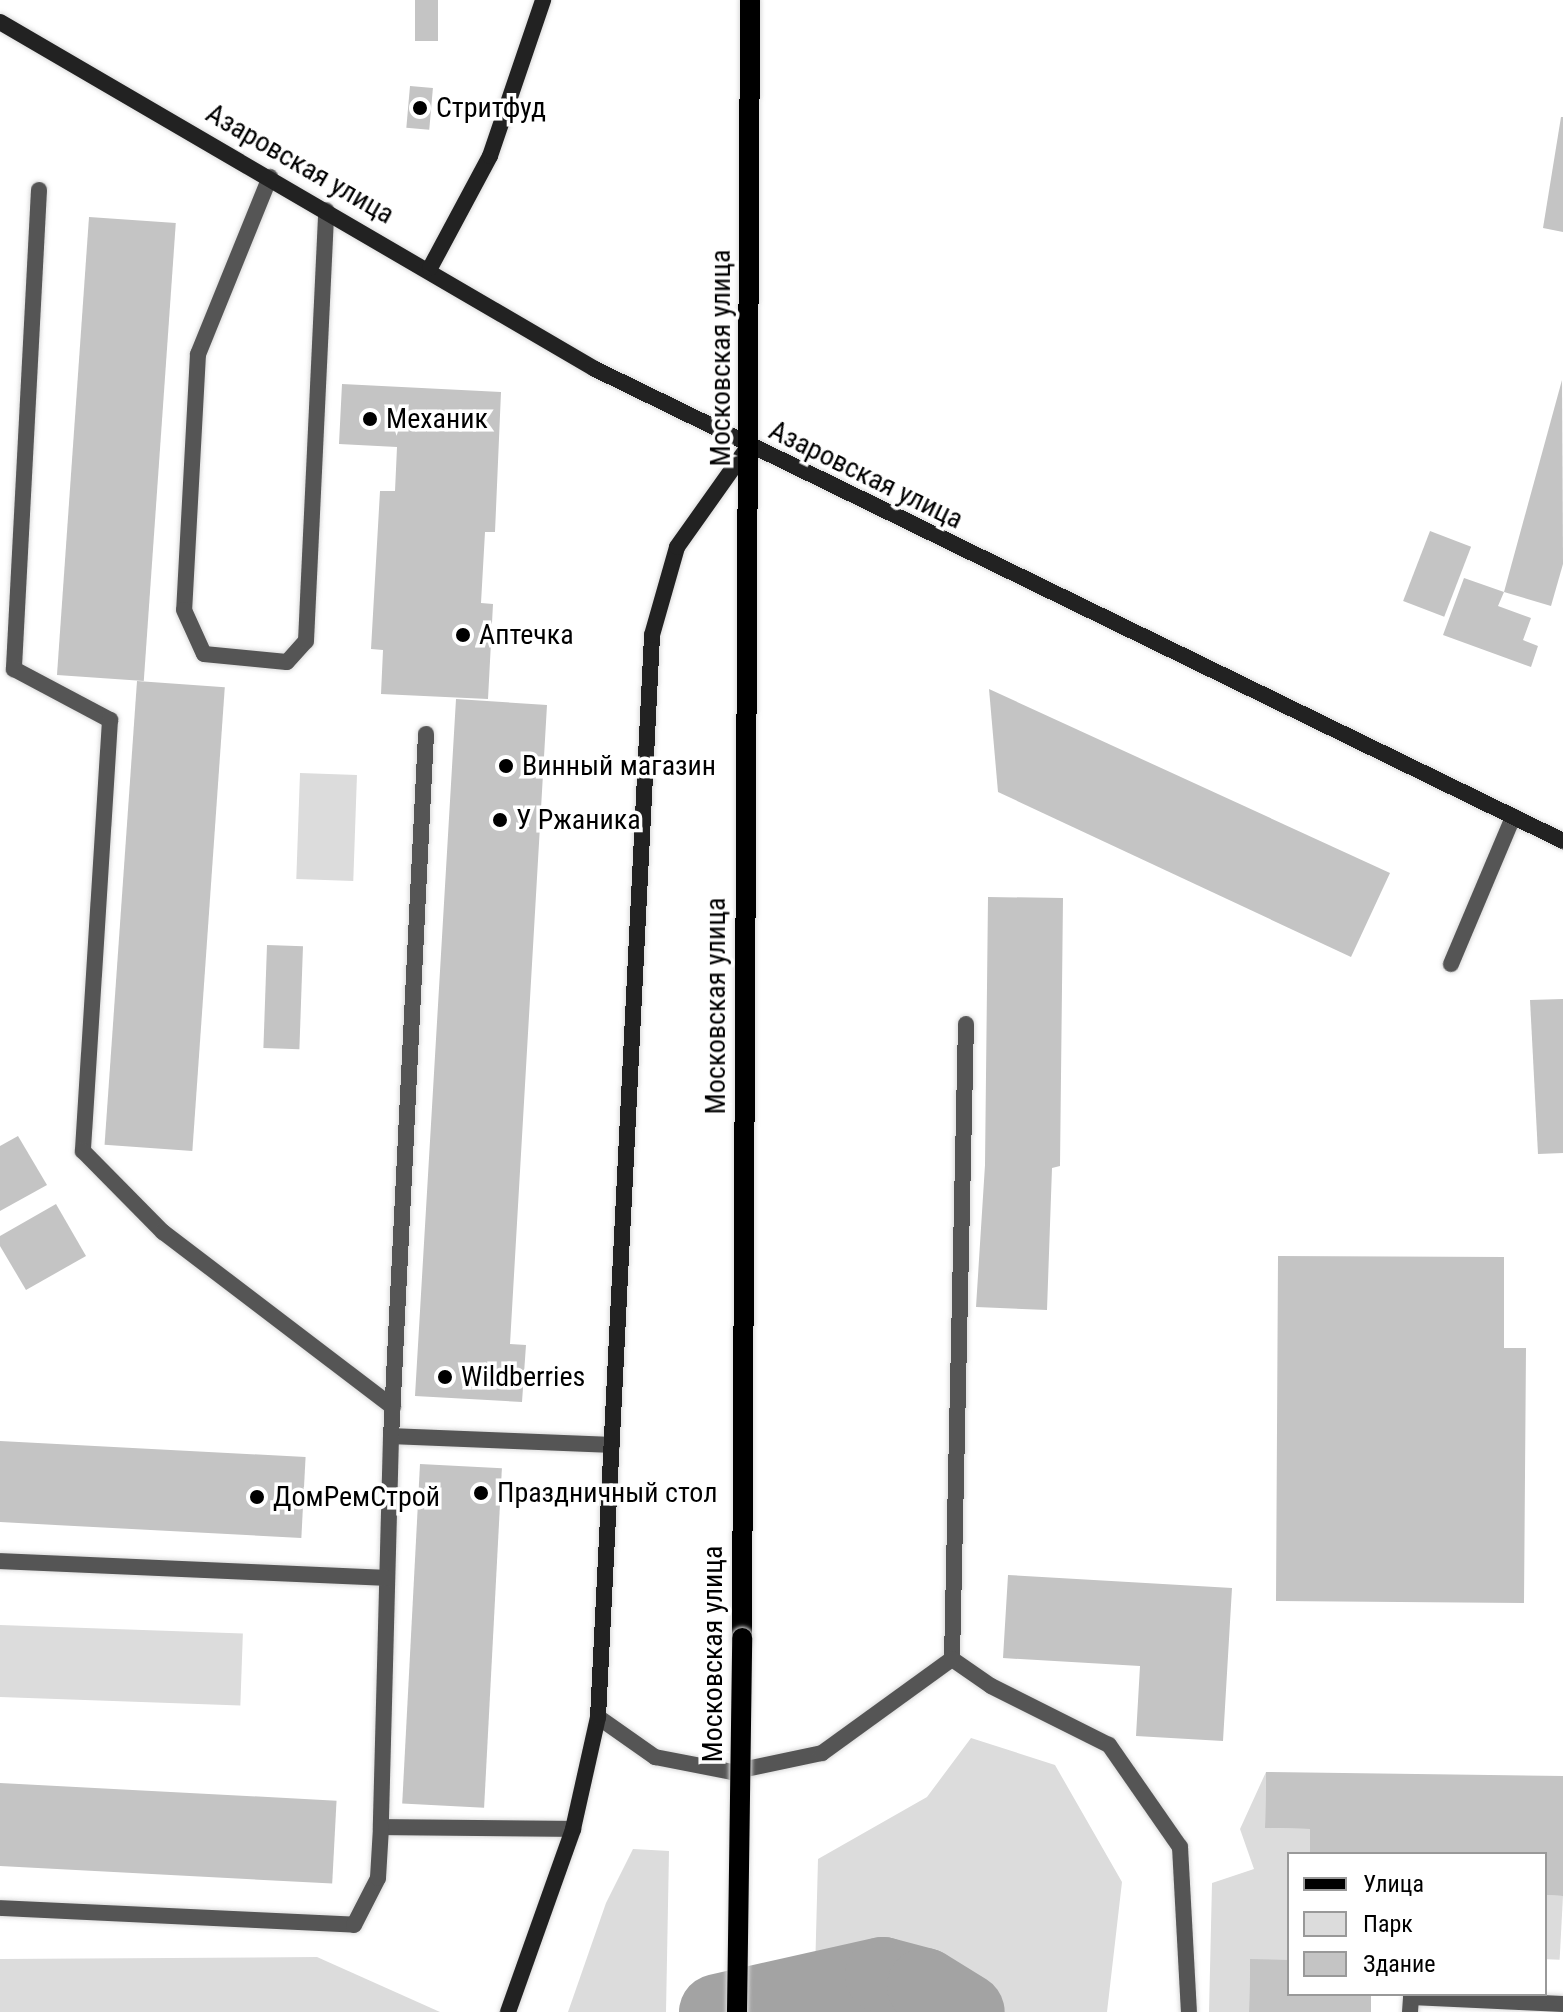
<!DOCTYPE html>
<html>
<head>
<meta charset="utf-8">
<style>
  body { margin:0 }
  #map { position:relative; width:1563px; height:2012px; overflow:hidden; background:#fff; font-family:"Roboto Condensed",sans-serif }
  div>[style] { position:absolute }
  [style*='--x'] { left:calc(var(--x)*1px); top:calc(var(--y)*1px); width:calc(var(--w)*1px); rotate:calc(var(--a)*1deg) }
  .green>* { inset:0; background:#dcdcdc; transform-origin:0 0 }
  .river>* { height:76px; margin:-38px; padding:0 38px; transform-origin:38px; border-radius:38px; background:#a3a3a3 }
  .building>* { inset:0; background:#c4c4c4; transform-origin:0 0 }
  .roads { filter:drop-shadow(0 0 2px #dbdbdb) drop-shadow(0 0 2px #dbdbdb) }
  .lane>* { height:16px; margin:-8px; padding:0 8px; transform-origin:8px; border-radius:8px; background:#555 }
  .secondary>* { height:16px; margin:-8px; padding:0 8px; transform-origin:8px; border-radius:8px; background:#222 }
  .primary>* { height:20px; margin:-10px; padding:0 10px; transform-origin:10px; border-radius:10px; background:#000 }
  .bridges { filter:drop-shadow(0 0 2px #dbdbdb) drop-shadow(0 0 2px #dbdbdb) }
  .primary-bridge>* { height:20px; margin:-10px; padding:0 10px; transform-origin:10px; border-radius:10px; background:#000 }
  .dots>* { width:22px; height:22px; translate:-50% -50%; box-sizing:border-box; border:4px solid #fff; border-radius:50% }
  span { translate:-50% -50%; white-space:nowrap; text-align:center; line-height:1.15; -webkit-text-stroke:7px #fff; paint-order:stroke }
  .poi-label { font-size:28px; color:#000 }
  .left { translate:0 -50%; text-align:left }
  .street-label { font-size:28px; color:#000 }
  .legend { position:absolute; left:1287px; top:1852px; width:260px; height:144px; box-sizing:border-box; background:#fff; border:2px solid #999; margin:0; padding:10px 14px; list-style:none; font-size:24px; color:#000 }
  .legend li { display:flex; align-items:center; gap:16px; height:40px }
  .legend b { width:40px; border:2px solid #999 }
</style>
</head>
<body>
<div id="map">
  <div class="green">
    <div style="left:300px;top:773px;width:57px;height:106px;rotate:2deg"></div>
    <div style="left:0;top:1625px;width:243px;height:72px;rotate:2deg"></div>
    <div style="clip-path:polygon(971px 1738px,1055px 1765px,1122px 1882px,1107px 2012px,814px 2012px,818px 1859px,927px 1797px)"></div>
    <div style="clip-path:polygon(1266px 1772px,1265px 1828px,1310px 1829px,1310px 1854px,1289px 1854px,1289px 1960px,1250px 1960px,1249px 2012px,1209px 2012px,1212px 1883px,1254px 1869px,1240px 1829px)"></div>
    <div style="clip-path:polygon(633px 1849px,669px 1851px,666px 2012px,568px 2012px,606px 1903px)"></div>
    <div style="left:1545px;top:1895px;width:18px;height:64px;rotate:3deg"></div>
    <div style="clip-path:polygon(317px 1957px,440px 2012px,0 2012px,0 1959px)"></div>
  </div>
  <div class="river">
    <div style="--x:717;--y:2012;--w:170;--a:-12.6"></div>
    <div style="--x:883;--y:1975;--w:43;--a:14.7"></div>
    <div style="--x:925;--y:1986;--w:49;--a:31.8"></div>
  </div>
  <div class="building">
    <div style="left:415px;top:0;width:23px;height:41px"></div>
    <div style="left:410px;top:86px;width:23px;height:42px;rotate:5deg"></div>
    <div style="clip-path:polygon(1561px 117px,1563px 117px,1563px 232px,1543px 228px)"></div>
    <div style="left:89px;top:217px;width:87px;height:459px;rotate:4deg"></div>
    <div style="clip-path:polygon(1562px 380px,1563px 564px,1551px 606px,1504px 592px)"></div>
    <div style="clip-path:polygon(342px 384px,501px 392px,495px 532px,485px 532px,481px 603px,493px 604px,488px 699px,381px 694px,383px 650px,371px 649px,380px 491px,395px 491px,397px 447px,339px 444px)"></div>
    <div style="left:1430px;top:531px;width:44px;height:75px;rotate:21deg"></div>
    <div style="clip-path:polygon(1464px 578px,1504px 592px,1498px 606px,1531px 618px,1523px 640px,1538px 646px,1531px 667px,1443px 635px)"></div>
    <div style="left:137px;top:681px;width:88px;height:465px;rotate:4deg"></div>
    <div style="clip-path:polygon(989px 689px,1390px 873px,1351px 957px,998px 792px)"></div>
    <div style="clip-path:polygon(456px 699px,547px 705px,510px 1344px,526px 1345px,522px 1402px,415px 1396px)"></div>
    <div style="clip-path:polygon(988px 897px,1063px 898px,1060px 1166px,1052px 1168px,1047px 1310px,976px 1307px,985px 1165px)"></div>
    <div style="left:267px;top:945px;width:36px;height:103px;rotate:2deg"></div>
    <div style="clip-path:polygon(1563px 999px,1563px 1153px,1538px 1154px,1530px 1000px)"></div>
    <div style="clip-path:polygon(18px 1136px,47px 1185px,0 1211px,0 1146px)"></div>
    <div style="clip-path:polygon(56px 1204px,86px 1256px,26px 1290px,0 1246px,0 1236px)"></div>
    <div style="clip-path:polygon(1278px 1256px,1504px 1257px,1504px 1348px,1526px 1348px,1524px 1603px,1276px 1601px)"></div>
    <div style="left:0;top:1441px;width:306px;height:81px;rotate:3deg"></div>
    <div style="left:420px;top:1464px;width:82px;height:340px;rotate:3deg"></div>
    <div style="clip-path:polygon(1008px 1575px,1232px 1588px,1223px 1741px,1136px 1736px,1140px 1666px,1003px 1658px)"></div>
    <div style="clip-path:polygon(1266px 1772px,1563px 1776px,1563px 1896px,1545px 1895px,1545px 1854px,1310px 1854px,1310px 1829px,1265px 1828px)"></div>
    <div style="left:0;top:1783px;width:337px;height:83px;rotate:3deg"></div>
    <div style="clip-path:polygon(1250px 1959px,1289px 1960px,1289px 1994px,1371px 1994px,1371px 2012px,1249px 2012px)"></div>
  </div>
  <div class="roads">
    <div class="lane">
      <div style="--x:270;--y:177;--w:191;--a:112.1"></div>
      <div style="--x:198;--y:354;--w:256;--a:93.1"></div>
      <div style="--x:184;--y:610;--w:48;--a:65.6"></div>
      <div style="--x:204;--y:654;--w:83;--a:5.5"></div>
      <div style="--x:287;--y:662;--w:28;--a:-48"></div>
      <div style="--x:306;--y:641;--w:431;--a:-87.3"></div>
      <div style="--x:39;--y:190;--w:480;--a:93"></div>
      <div style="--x:14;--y:669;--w:109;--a:28"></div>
      <div style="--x:110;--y:720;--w:432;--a:93.6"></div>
      <div style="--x:83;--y:1151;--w:114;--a:45.4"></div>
      <div style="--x:163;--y:1232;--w:289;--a:37.3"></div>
      <div style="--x:426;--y:734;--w:703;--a:92.85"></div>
      <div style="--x:391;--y:1436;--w:221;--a:2.3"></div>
      <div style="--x:1451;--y:964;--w:160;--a:-67.1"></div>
      <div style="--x:391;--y:1436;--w:391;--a:91.5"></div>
      <div style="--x:381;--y:1827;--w:192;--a:0.6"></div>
      <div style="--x:0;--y:1561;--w:387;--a:2.5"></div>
      <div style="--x:952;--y:1659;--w:635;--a:-88.74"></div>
      <div style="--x:952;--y:1659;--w:47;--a:34.7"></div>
      <div style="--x:991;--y:1686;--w:132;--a:26.6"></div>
      <div style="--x:1109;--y:1745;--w:124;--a:55.2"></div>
      <div style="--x:1180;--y:1847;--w:165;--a:86.9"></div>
      <div style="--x:598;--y:1717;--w:70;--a:35.1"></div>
      <div style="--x:655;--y:1757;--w:78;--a:11"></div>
      <div style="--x:732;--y:1772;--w:92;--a:-11.9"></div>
      <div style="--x:822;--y:1753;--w:160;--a:-35.9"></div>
      <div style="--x:0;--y:1908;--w:354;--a:2.7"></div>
      <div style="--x:354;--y:1925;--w:53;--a:-62.9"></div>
      <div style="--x:378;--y:1878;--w:51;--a:-86.6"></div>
      <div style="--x:1410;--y:2012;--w:15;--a:-86"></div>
      <div style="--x:1411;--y:1997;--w:152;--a:2.6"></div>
    </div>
    <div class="secondary">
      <div style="--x:0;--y:22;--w:689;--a:30.25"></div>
      <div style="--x:595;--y:369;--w:1077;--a:25.99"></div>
      <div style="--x:430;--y:268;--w:127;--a:-61.8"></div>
      <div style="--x:490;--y:156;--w:165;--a:-71.2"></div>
      <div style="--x:508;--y:2012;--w:194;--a:-70.4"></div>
      <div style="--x:573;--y:1829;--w:115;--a:-77.4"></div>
      <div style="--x:598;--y:1717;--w:1083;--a:-87.14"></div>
      <div style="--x:652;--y:635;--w:91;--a:-74.1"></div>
      <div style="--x:677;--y:547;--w:123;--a:-54.6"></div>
    </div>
    <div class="primary">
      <div style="--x:742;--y:1638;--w:1638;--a:-89.72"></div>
    </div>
  </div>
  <div class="bridges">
    <div class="primary-bridge">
      <div style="--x:737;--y:2012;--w:374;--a:-89.2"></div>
    </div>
  </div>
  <div class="dots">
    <div style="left:420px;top:108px;background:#000"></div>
    <div style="left:370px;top:419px;background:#000"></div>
    <div style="left:463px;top:635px;background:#000"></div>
    <div style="left:506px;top:766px;background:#000"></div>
    <div style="left:500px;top:820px;background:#000"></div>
    <div style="left:445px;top:1377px;background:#000"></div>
    <div style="left:481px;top:1493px;background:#000"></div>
    <div style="left:257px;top:1497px;background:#000"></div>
  </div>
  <div class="poi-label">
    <span class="left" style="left:436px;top:108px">Стритфуд</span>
    <span class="left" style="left:386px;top:419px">Механик</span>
    <span class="left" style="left:479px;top:635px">Аптечка</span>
    <span class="left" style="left:522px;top:766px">Винный магазин</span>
    <span class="left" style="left:516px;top:820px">У Ржаника</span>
    <span class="left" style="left:461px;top:1377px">Wildberries</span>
    <span class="left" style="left:497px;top:1493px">Праздничный стол</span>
    <span class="left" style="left:273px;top:1497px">ДомРемСтрой</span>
  </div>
  <div class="street-label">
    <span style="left:300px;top:164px;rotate:30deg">Азаровская улица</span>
    <span style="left:721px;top:358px;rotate:-90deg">Московская улица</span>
    <span style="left:866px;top:475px;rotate:26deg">Азаровская улица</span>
    <span style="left:716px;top:1006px;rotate:-90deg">Московская улица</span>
    <span style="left:713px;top:1654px;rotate:-90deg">Московская улица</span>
  </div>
  <ul class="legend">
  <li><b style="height:10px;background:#000"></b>Улица</li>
  <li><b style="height:22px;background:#dcdcdc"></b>Парк</li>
  <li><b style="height:22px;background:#c4c4c4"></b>Здание</li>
  </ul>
</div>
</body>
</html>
